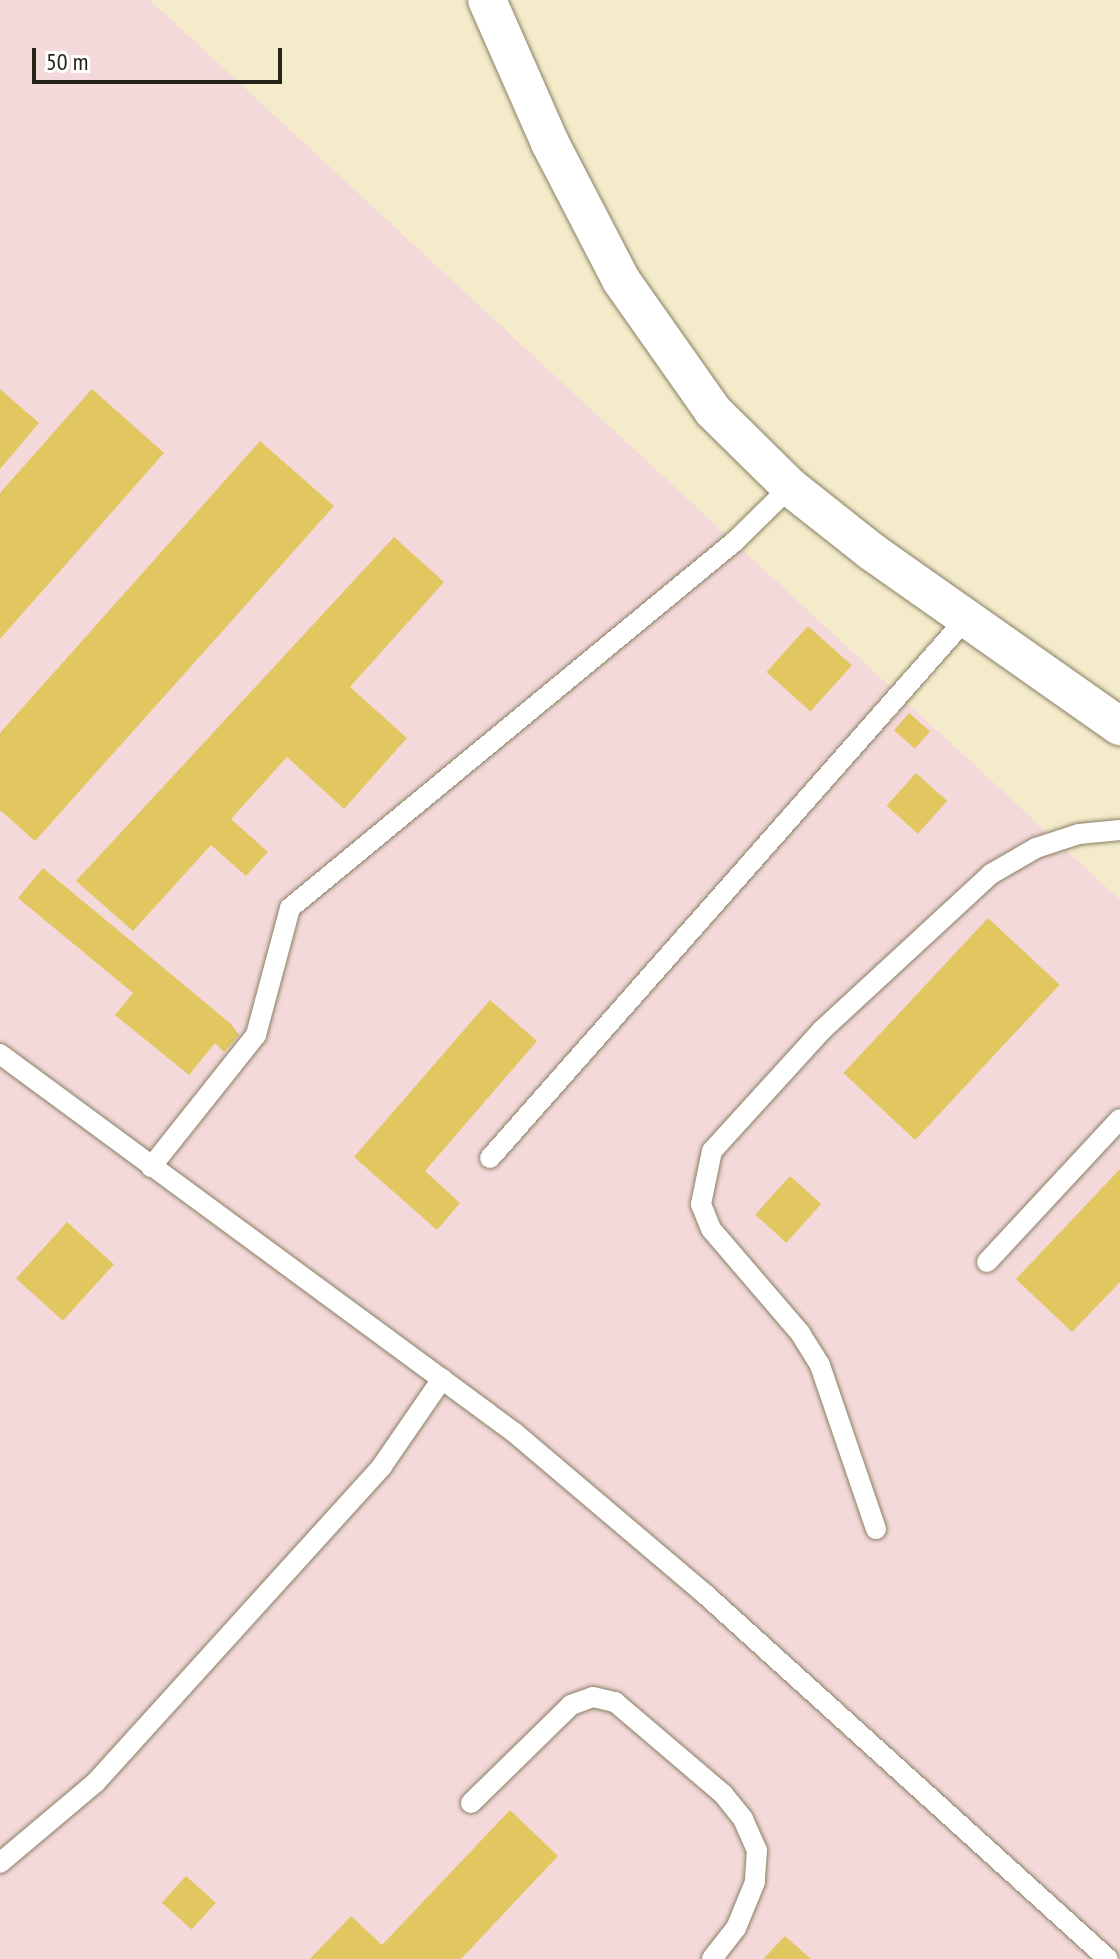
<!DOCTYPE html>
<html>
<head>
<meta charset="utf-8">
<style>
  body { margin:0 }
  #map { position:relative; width:1120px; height:1959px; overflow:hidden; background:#f4ebcb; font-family:"PT Sans Narrow",sans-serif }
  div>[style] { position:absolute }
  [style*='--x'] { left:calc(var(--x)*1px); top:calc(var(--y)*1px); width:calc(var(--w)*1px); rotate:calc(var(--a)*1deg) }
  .industrial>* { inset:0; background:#f4d9da }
  .building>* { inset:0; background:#e2c660; transform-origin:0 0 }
  .roads { filter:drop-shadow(0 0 2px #888063) drop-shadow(0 0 2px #888063) }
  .service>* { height:20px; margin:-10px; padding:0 10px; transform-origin:10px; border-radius:10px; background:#fff }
  .minor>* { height:38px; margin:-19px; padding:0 19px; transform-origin:19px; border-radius:19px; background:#fff }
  span { translate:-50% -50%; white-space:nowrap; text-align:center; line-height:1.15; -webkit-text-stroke:6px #fff; paint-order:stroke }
  .scale { position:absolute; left:32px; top:48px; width:250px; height:36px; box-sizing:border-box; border:4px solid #252217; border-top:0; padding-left:10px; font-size:24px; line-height:28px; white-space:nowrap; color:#252217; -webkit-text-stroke:6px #fff; paint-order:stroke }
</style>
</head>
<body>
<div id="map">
  <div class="industrial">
    <div style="clip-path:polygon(0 0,150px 0,1120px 900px,1120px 1959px,0 1959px)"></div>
  </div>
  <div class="building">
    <div style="clip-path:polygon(0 389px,39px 423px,0 469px)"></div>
    <div style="clip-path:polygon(92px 389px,164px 453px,0 639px,0 493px)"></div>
    <div style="clip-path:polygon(260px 441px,334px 506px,35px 841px,0 810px,0 733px)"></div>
    <div style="clip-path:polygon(394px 537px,444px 582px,350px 687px,407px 738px,344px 809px,287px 757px,231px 819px,268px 852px,246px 876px,211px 845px,133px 931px,76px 881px)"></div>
    <div style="left:808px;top:626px;width:59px;height:62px;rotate:42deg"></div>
    <div style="left:909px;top:713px;width:28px;height:23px;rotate:41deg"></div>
    <div style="left:916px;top:773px;width:42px;height:44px;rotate:42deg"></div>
    <div style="clip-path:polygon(43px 868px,231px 1024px,239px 1035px,224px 1052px,215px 1043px,189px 1075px,115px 1015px,133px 993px,18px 898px)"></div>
    <div style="left:988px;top:918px;width:98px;height:212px;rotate:43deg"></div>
    <div style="clip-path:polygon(490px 1000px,537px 1041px,425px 1171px,460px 1203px,437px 1230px,354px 1157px)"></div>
    <div style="clip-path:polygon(1120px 1169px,1120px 1282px,1072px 1332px,1016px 1279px)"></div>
    <div style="left:790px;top:1176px;width:42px;height:52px;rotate:42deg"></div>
    <div style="left:67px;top:1222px;width:63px;height:76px;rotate:42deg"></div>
    <div style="clip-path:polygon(510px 1810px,558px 1856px,461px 1959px,310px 1959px,351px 1916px,382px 1945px)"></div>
    <div style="left:186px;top:1876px;width:40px;height:36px;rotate:42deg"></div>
    <div style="clip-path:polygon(785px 1936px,811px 1959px,763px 1959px)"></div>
  </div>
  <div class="roads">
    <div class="service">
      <div style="--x:0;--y:1054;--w:639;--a:36.35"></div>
      <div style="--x:515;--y:1433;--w:250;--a:40.3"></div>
      <div style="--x:706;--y:1595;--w:542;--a:42.16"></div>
      <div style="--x:490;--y:1158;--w:718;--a:-48.56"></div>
      <div style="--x:151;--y:1167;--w:169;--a:-51.5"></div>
      <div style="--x:256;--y:1035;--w:131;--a:-75"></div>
      <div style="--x:290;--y:908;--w:575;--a:-39.5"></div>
      <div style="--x:734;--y:542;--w:78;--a:-44.5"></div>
      <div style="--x:987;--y:1262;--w:195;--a:-47.1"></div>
      <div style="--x:876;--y:1529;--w:173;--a:-108.9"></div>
      <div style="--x:820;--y:1365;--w:36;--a:-122"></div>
      <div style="--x:801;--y:1334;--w:138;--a:-130.6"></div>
      <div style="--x:711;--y:1229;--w:27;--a:-112"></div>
      <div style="--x:701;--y:1204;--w:54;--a:-78.3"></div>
      <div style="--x:712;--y:1151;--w:164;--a:-47.7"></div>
      <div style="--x:822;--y:1030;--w:230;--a:-42.7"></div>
      <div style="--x:991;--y:874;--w:52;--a:-30"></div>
      <div style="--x:1036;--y:848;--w:45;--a:-18"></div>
      <div style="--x:1079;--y:834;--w:41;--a:-5.6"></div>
      <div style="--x:471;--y:1803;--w:140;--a:-44.4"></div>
      <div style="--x:571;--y:1705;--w:23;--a:-20"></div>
      <div style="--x:593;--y:1697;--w:23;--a:13"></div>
      <div style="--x:615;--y:1702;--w:142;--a:40.4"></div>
      <div style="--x:723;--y:1794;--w:32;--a:51"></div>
      <div style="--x:743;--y:1819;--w:34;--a:66"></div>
      <div style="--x:757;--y:1850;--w:32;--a:94"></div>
      <div style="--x:755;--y:1882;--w:50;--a:112.4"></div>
      <div style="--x:736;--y:1928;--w:39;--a:128"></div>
      <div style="--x:0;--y:1863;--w:124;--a:-40.1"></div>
      <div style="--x:95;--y:1783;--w:428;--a:-47.8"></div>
      <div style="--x:382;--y:1466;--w:106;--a:-55.4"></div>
    </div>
    <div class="minor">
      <div style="--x:487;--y:0;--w:156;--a:66.2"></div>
      <div style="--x:550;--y:143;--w:154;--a:62.6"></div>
      <div style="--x:621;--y:280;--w:160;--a:54.9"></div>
      <div style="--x:713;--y:411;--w:108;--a:44.6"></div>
      <div style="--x:790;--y:487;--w:105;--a:38.4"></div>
      <div style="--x:872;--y:552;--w:303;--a:35.1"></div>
    </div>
  </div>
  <div class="scale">50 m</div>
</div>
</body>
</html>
